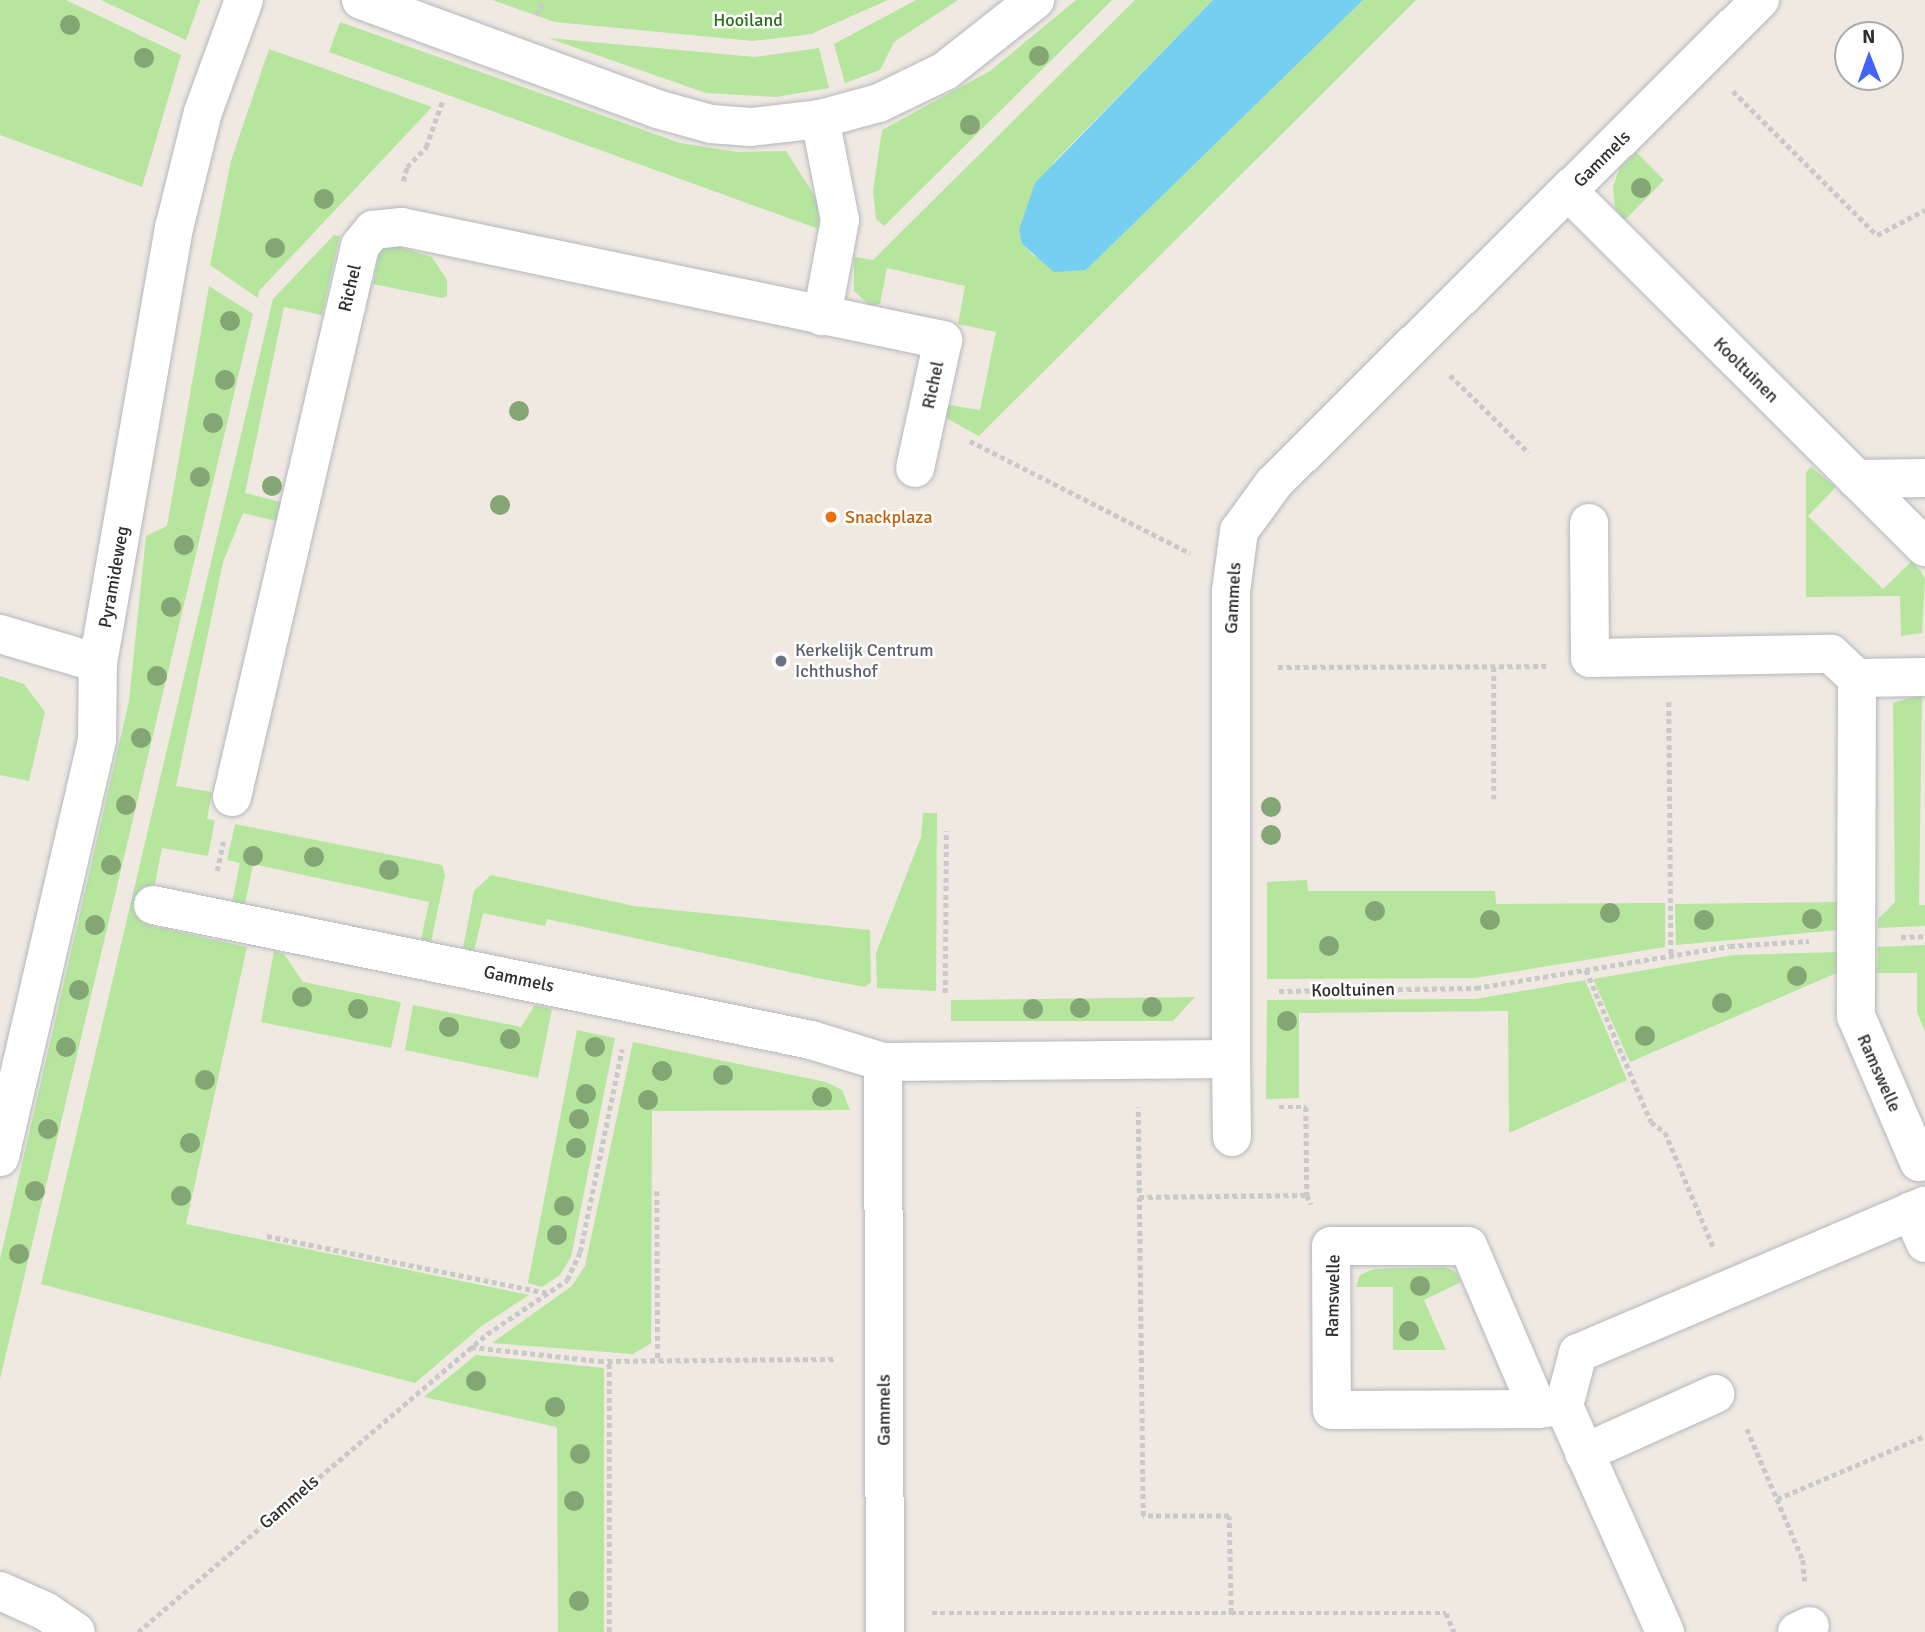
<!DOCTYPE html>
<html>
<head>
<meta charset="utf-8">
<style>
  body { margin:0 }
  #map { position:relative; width:1925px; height:1632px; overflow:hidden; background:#efe9e1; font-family:Signika,sans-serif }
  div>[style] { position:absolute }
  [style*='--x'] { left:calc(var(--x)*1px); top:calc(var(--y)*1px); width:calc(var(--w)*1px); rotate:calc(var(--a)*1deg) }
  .green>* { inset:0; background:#b6e59e }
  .water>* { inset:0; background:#75cff0 }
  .path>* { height:4.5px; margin-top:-2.25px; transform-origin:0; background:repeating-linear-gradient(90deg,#c9c9c9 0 5px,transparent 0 8.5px) }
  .roads { filter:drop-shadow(0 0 2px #b4b7c1) drop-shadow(0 0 2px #b4b7c1) }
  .minor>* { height:38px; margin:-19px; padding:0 19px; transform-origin:19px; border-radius:19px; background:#fff }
  .trees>* { width:20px; height:20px; margin:-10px; border-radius:50%; background:#84a574 }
  .dots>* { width:19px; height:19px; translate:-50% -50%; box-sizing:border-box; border:4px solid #fff; border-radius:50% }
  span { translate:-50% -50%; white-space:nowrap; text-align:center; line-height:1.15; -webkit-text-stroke:5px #fff; paint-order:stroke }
  .park-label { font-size:18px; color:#2c6e1b }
  .street-label { font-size:18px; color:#2e2e2e }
  .food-label { font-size:18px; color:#c56008 }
  .left { translate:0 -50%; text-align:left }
  .worship-label { font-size:18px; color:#5b616d }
  .north { position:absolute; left:1834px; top:21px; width:70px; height:70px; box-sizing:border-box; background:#fff; border:2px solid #ababab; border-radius:50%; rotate:359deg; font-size:19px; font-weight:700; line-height:28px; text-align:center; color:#2e2e2e }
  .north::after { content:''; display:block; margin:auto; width:24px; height:32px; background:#4264fb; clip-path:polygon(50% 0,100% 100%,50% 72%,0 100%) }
</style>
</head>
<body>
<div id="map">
  <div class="green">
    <div style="clip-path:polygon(0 0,66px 0,181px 55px,142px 187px,0 135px)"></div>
    <div style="clip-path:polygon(101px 0,200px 0,200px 1px,186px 40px)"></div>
    <div style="clip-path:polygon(492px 0,888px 0,811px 34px,753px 41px,555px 22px)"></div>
    <div style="clip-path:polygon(916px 0,958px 0,894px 42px,880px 70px,845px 83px,834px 44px)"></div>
    <div style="clip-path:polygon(1076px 0,1112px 0,884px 226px,876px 219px,873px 191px,882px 130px,990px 71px)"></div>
    <div style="clip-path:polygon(1135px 0,1213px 0,1054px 162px,1019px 230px,1022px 244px,1034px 256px,1086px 270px,1363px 0,1416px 0,979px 436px,939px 414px,944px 404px,980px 410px,996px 332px,958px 324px,965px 286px,887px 268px,880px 304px,870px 306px,854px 291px,854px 257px,873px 260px)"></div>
    <div style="clip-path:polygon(340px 22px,680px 143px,738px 152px,786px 151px,818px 201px,819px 229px,329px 52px)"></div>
    <div style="clip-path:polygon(548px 38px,755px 57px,819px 48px,829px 88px,776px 97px,706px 93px)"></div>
    <div style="clip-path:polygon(269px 49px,432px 107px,259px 291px,258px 298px,210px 265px,231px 161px)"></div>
    <div style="clip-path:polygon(1636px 152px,1664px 180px,1624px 221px,1615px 208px,1613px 186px,1620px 168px)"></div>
    <div style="clip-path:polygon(334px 235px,340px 236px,322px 315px,284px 307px,245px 493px,281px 502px,276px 521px,243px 513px,223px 562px,176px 786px,212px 792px,207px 819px,215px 820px,208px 856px,162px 848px,147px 925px,247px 947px,186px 1224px,529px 1295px,483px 1325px,415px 1383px,41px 1284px,273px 299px)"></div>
    <div style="clip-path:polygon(393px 245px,432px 257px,447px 280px,447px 296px,442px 298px,373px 284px,380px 250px)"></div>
    <div style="clip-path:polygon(209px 286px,253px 314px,0 1379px,0 1259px,129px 701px,146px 536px,167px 526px)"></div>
    <div style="clip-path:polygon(1811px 467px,1836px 487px,1808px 516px,1883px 589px,1912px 561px,1921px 572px,1925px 579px,1922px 633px,1901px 636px,1900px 596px,1806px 597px,1806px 472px)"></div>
    <div style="clip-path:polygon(0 676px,24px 684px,45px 712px,29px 781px,0 775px)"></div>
    <div style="clip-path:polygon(1922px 694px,1919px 905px,1925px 905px,1925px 926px,1878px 928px,1878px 919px,1895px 902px,1893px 703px)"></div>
    <div style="clip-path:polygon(923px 813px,937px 813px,936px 991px,877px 988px,876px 953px,921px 837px)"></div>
    <div style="clip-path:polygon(235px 824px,442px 865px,445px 875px,431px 942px,421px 939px,429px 902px,253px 864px,245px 904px,232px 902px,240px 863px,227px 860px)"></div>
    <div style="clip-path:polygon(491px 875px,634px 906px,870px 930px,871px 982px,865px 987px,822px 979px,547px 919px,545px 926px,483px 913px,474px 951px,463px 948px,474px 891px)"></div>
    <div style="clip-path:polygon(1307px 880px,1308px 891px,1495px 891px,1496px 904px,1665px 903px,1665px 947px,1475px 978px,1267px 979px,1267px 882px)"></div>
    <div style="clip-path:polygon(1840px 902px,1839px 930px,1676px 945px,1675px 904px)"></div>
    <div style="clip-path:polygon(1925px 945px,1925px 1032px,1917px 1012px,1917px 973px,1877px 973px,1878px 947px)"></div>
    <div style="clip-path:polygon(274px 951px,284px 954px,303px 982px,401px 1002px,391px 1048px,261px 1022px)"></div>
    <div style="clip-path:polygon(1839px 952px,1839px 972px,1630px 1062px,1593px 979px,1733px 955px)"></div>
    <div style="clip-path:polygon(1585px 980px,1627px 1080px,1509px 1133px,1508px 1011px,1299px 1013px,1299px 1098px,1266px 1099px,1267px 1000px,1476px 999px)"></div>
    <div style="clip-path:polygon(1195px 997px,1173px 1021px,951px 1021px,951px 1000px)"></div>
    <div style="clip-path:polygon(413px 1005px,521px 1027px,535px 1005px,552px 1009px,538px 1078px,405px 1050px)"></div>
    <div style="clip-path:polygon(577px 1030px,615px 1038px,571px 1257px,560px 1275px,542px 1287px,528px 1283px)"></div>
    <div style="clip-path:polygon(633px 1042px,826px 1082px,842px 1090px,850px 1110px,652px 1111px,651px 1343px,633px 1354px,492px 1343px,572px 1286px,585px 1266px)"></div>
    <div style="clip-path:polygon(1445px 1267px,1456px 1272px,1461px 1282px,1424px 1300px,1446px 1350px,1393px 1350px,1393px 1287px,1356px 1287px,1360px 1275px,1374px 1269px)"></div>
    <div style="clip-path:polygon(476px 1355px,604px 1368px,604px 1632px,558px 1632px,557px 1427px,424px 1397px)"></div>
  </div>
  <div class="water">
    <div style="clip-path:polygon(1213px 0,1363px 0,1086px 270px,1054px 272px,1022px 244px,1019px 230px,1035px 183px)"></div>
  </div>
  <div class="path">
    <div style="--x:536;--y:15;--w:17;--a:-62"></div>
    <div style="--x:1733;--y:91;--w:204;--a:45"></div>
    <div style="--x:1877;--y:235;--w:54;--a:-27.5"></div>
    <div style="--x:403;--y:181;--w:15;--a:-74"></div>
    <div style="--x:407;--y:167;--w:28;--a:-46"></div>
    <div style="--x:426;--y:147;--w:48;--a:-70.4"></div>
    <div style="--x:1450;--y:375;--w:111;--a:44.6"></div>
    <div style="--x:970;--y:441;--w:247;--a:27"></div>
    <div style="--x:1278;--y:667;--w:268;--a:-0.2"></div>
    <div style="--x:1494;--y:667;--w:132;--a:90"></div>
    <div style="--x:1669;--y:702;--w:254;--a:89.5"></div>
    <div style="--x:217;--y:871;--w:30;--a:-78"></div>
    <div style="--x:1901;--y:937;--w:24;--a:-2"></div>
    <div style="--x:1586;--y:970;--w:165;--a:66.8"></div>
    <div style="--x:1651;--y:1122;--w:17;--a:36"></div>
    <div style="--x:1665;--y:1132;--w:124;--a:67.2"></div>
    <div style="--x:1279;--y:991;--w:197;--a:-0.9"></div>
    <div style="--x:1476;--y:988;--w:257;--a:-9.4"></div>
    <div style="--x:1730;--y:946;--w:79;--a:-3.6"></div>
    <div style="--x:945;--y:993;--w:162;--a:-89.6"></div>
    <div style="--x:1279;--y:1107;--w:27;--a:0"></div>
    <div style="--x:1306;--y:1107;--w:88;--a:89.3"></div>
    <div style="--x:657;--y:1191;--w:170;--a:89.7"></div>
    <div style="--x:1139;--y:1197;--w:168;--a:-0.7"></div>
    <div style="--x:1307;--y:1195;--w:10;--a:66"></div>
    <div style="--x:267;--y:1236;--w:286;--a:11.5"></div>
    <div style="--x:471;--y:1347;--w:129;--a:6.2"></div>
    <div style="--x:599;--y:1361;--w:237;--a:-0.5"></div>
    <div style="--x:1747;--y:1429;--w:76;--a:66.8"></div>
    <div style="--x:1777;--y:1499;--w:161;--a:-23.1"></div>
    <div style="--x:1777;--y:1499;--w:66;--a:66.9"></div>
    <div style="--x:1803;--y:1560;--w:21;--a:85"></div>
    <div style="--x:932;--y:1613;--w:299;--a:0"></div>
    <div style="--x:1231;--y:1613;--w:97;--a:-91.2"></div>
    <div style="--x:1229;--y:1516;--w:86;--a:180"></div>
    <div style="--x:1143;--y:1516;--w:409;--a:-90.7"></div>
    <div style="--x:1231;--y:1613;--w:215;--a:0"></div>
    <div style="--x:1446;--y:1613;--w:21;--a:67"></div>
    <div style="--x:138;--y:1632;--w:459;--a:-40.5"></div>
    <div style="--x:487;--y:1334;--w:97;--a:-34"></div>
    <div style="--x:567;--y:1280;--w:31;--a:-65"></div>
    <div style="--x:580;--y:1252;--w:207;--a:-78.3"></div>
    <div style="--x:609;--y:1632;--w:271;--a:-90"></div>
  </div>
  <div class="roads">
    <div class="minor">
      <div style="--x:361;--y:0;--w:315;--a:20.2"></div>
      <div style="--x:657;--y:109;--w:56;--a:15.5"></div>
      <div style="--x:711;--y:124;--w:40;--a:4.3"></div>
      <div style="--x:751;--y:127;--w:69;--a:-6.6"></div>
      <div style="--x:820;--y:119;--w:61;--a:-15.2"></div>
      <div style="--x:879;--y:103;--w:73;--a:-25.9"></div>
      <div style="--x:945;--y:71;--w:115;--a:-38.3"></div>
      <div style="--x:820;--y:119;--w:103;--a:78.8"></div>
      <div style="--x:840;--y:220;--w:98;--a:100.6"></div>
      <div style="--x:1569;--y:192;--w:503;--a:44.92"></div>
      <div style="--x:1856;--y:479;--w:69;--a:-0.8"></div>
      <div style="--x:1589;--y:523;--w:135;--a:89.6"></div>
      <div style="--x:1590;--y:658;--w:241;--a:-1"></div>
      <div style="--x:1831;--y:654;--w:35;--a:43"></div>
      <div style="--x:1857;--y:678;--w:68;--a:-0.8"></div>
      <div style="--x:0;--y:634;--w:102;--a:16.5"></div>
      <div style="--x:1857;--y:678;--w:338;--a:90.2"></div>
      <div style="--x:1856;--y:1016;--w:159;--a:66.7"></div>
      <div style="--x:232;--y:797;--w:566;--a:-76.92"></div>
      <div style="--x:360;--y:246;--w:21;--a:-51"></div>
      <div style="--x:373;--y:230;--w:29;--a:-6"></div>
      <div style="--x:402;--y:227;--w:553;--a:11.8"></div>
      <div style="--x:943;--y:340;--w:131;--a:102.3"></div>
      <div style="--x:153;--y:905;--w:672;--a:11.59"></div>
      <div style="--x:811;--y:1040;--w:75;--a:17"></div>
      <div style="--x:883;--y:1062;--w:348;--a:-0.5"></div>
      <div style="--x:1231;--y:1059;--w:468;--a:-90"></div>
      <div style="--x:1231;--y:591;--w:61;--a:-82.4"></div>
      <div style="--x:1239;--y:531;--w:59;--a:-53.9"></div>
      <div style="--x:1274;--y:483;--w:685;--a:-44.82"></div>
      <div style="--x:1231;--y:1059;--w:78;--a:89.3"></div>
      <div style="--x:883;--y:1062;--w:570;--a:89.8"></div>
      <div style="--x:0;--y:1157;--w:428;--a:-76.9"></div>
      <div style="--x:97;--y:740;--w:77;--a:-89.3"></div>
      <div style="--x:98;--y:663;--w:442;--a:-80.1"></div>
      <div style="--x:174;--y:228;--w:120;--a:-76"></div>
      <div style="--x:203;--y:112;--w:119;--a:-69.9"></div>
      <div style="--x:1911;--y:1211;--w:35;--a:66"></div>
      <div style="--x:1538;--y:1409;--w:177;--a:-113.2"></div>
      <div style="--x:1468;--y:1246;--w:137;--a:180"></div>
      <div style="--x:1331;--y:1246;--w:164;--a:89.7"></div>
      <div style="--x:1332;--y:1410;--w:206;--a:-0.3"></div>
      <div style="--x:1538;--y:1409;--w:26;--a:-7"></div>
      <div style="--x:1584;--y:1453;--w:144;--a:-24.2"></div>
      <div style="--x:0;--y:1591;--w:49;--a:24"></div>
      <div style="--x:45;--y:1611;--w:37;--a:34"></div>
      <div style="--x:1665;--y:1632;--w:248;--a:-114.1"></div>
      <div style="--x:1564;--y:1406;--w:55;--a:-75.2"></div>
      <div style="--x:1578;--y:1353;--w:377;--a:-23"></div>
      <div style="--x:1797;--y:1632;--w:14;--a:-25"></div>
    </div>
  </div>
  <div class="trees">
    <div style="left:70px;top:25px"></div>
    <div style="left:1039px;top:56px"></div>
    <div style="left:144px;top:58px"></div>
    <div style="left:970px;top:125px"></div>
    <div style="left:1641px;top:188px"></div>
    <div style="left:324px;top:199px"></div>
    <div style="left:275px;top:248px"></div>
    <div style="left:230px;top:321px"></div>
    <div style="left:225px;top:380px"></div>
    <div style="left:519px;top:411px"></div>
    <div style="left:213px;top:423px"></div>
    <div style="left:200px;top:477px"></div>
    <div style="left:272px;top:486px"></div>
    <div style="left:500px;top:505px"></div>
    <div style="left:184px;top:545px"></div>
    <div style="left:171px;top:607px"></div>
    <div style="left:157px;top:676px"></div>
    <div style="left:141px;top:738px"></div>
    <div style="left:126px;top:805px"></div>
    <div style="left:1271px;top:807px"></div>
    <div style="left:1271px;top:835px"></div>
    <div style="left:253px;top:856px"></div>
    <div style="left:314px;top:857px"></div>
    <div style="left:111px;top:865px"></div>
    <div style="left:389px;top:870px"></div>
    <div style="left:1375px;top:911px"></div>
    <div style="left:1610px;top:913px"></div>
    <div style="left:1812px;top:919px"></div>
    <div style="left:1490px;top:920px"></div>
    <div style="left:1704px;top:920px"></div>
    <div style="left:95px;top:925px"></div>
    <div style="left:1329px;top:946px"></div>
    <div style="left:1797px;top:976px"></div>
    <div style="left:79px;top:990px"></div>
    <div style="left:302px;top:997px"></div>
    <div style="left:1722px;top:1003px"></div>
    <div style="left:1152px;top:1007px"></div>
    <div style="left:1080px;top:1008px"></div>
    <div style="left:358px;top:1009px"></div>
    <div style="left:1033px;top:1009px"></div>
    <div style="left:1287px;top:1021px"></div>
    <div style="left:449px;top:1027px"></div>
    <div style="left:1645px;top:1036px"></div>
    <div style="left:510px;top:1039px"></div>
    <div style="left:66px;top:1047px"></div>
    <div style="left:595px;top:1047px"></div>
    <div style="left:662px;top:1071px"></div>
    <div style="left:723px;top:1075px"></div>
    <div style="left:205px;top:1080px"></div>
    <div style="left:586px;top:1094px"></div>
    <div style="left:822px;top:1097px"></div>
    <div style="left:648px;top:1100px"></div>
    <div style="left:579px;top:1119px"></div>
    <div style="left:48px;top:1129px"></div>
    <div style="left:190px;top:1143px"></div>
    <div style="left:576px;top:1148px"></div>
    <div style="left:35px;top:1191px"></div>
    <div style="left:181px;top:1196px"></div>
    <div style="left:564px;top:1206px"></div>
    <div style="left:557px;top:1235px"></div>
    <div style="left:19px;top:1254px"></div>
    <div style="left:1420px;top:1286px"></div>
    <div style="left:1409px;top:1331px"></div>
    <div style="left:476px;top:1381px"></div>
    <div style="left:555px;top:1407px"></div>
    <div style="left:580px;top:1454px"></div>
    <div style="left:574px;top:1501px"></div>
    <div style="left:579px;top:1601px"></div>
  </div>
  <div class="dots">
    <div style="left:831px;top:517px;background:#e8710a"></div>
    <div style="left:781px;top:661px;background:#6b7280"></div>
  </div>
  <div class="park-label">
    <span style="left:748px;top:20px">Hooiland</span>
  </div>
  <div class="street-label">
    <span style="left:1602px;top:159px;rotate:-45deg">Gammels</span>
    <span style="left:350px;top:288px;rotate:-77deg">Richel</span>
    <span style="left:1746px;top:370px;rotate:45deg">Kooltuinen</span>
    <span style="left:933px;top:385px;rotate:-78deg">Richel</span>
    <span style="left:114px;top:577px;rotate:-80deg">Pyramideweg</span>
    <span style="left:1233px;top:598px;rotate:-87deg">Gammels</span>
    <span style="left:519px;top:979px;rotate:12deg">Gammels</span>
    <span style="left:1353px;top:990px;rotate:-1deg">Kooltuinen</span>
    <span style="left:1879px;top:1073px;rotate:66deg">Ramswelle</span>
    <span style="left:1333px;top:1296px;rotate:-89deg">Ramswelle</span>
    <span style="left:884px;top:1410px;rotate:-90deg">Gammels</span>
    <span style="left:289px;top:1502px;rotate:-41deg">Gammels</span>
  </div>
  <div class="food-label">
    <span class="left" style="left:845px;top:517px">Snackplaza</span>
  </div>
  <div class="worship-label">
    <span class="left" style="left:795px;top:661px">Kerkelijk Centrum<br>Ichthushof</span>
  </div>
  <div class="north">N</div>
</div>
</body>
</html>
